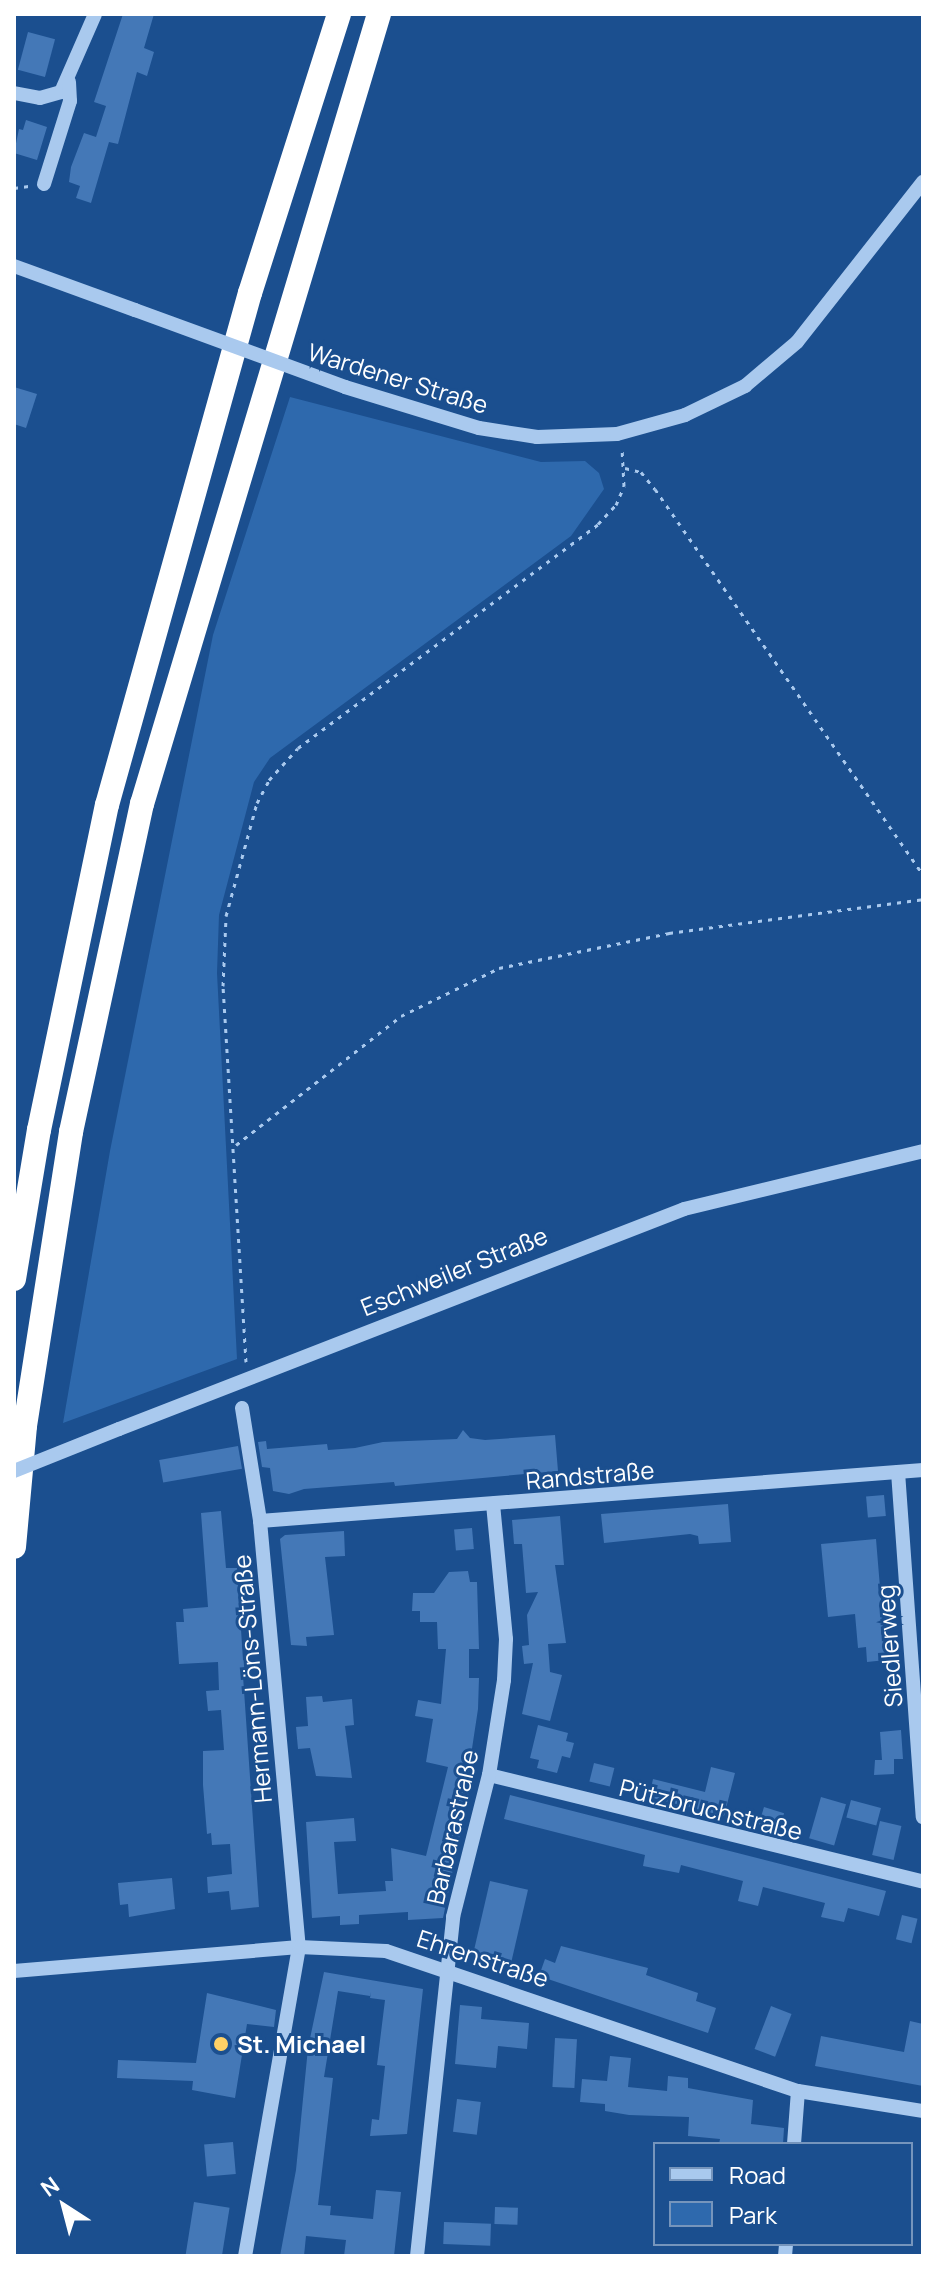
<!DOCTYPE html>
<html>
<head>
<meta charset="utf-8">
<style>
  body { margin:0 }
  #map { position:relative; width:937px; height:2270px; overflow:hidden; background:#1b4f8f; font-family:Manrope,sans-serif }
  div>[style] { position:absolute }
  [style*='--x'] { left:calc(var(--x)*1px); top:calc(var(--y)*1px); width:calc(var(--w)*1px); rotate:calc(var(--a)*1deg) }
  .green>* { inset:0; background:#2e69ad }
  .building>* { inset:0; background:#4478b7; transform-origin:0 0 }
  .path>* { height:3px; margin-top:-1.5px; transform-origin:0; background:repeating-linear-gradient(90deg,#a9c9ee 0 4px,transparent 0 10px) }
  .minor>* { height:14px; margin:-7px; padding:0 7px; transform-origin:7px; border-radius:7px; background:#a9c9ee }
  .highway>* { height:24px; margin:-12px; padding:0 12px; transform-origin:12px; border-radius:12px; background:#fff }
  .minor-bridge>* { height:14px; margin:-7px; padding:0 7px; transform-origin:7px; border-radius:7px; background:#a9c9ee }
  .dots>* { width:22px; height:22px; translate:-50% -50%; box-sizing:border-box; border:4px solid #1b4f8f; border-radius:50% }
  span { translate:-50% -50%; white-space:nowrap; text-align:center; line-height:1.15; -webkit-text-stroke:6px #1b4f8f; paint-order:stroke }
  .street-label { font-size:24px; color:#fff }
  .poi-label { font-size:24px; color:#fff; font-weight:700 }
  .left { translate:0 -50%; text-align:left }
  .frame { position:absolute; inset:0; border:16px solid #fff; pointer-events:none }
  .legend { position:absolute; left:653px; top:2142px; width:260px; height:104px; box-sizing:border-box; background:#1b4f8f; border:2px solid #7695bc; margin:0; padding:10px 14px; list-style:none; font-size:24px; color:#fff }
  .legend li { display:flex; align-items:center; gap:16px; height:40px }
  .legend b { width:40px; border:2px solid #7695bc }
  .north { position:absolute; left:24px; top:2166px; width:80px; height:80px; -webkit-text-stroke:6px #1b4f8f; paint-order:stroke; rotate:324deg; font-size:22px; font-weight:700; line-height:32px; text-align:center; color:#fff }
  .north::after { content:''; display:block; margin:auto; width:28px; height:36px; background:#fff; clip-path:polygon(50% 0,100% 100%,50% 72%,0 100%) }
</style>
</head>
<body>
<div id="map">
  <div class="green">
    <div style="clip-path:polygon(290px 397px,541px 462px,585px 461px,599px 473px,604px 489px,571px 536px,270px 758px,254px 782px,219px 915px,217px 973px,237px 1359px,63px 1423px,110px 1151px,213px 635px)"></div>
  </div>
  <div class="building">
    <div style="clip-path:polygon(123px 14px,154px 14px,144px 48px,154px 52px,147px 76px,137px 72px,118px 144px,109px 142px,91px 203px,76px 198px,80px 186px,69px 182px,71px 167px,84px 133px,96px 137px,106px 106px,94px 102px)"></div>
    <div style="left:28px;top:32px;width:28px;height:39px;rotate:15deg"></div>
    <div style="clip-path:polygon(26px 120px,47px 127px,37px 160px,14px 153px,19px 129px,23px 130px)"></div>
    <div style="clip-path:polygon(14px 387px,37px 394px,26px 428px,14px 424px)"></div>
    <div style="clip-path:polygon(463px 1430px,470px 1438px,485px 1440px,555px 1435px,558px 1471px,395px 1486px,394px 1482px,304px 1489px,289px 1494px,273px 1491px,270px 1468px,262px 1467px,258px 1442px,266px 1441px,267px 1449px,327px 1444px,328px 1450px,355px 1448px,383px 1442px,457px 1439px)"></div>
    <div style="left:238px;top:1446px;width:23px;height:80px;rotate:80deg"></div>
    <div style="left:884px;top:1495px;width:21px;height:18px;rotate:85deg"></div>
    <div style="clip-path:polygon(728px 1504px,731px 1542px,699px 1544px,698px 1536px,690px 1534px,604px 1543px,601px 1514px)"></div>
    <div style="clip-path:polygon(221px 1511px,226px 1568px,237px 1568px,243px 1660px,248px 1659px,249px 1675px,243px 1676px,259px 1907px,231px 1910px,229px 1891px,208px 1893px,207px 1877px,232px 1874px,230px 1844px,212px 1845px,211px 1833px,207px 1834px,203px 1785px,203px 1751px,224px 1750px,221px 1710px,208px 1711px,206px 1691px,219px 1690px,218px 1662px,179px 1664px,176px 1622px,184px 1622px,183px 1609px,208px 1607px,201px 1513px)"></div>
    <div style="clip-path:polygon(560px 1516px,564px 1565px,555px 1565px,566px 1643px,548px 1644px,550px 1672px,562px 1675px,550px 1721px,522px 1714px,533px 1663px,524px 1664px,522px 1646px,529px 1645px,527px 1615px,538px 1592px,526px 1593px,522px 1544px,514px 1544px,512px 1520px)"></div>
    <div style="left:472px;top:1528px;width:21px;height:18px;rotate:85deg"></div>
    <div style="clip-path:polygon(344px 1531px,345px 1556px,325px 1557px,334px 1635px,306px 1637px,307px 1646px,291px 1645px,280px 1539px,285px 1535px)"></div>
    <div style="clip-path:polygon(876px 1539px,886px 1660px,867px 1662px,866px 1647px,858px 1648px,855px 1614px,828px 1617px,821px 1544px)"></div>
    <div style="clip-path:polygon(468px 1571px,470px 1582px,477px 1582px,479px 1649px,469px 1649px,469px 1678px,479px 1678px,478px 1709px,468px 1775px,472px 1776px,443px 1918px,408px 1920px,408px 1912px,359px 1915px,359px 1924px,340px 1925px,340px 1916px,312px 1918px,306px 1822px,354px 1818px,356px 1841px,334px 1842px,338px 1894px,386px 1891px,385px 1881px,393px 1881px,391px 1848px,426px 1856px,448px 1767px,426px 1762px,433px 1719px,415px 1716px,418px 1700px,441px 1704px,446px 1649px,438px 1649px,437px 1622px,420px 1622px,420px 1611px,412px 1611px,413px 1593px,434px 1593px,449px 1572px)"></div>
    <div style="clip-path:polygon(322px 1696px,323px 1702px,352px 1699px,354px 1725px,345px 1726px,352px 1778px,316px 1776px,310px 1748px,298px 1749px,296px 1727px,308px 1726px,306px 1697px)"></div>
    <div style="clip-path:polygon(538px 1725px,568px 1733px,566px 1741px,574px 1743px,570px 1758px,562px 1756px,557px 1773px,537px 1768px,539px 1760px,530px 1758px)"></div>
    <div style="clip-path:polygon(901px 1730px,903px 1759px,894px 1759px,894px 1774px,874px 1775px,875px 1760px,882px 1760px,880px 1732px)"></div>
    <div style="left:594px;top:1763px;width:21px;height:19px;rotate:14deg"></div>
    <div style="clip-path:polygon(711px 1767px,735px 1773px,724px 1816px,649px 1797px,653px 1779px,705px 1792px)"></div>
    <div style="clip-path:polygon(510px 1795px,886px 1891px,879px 1916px,848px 1908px,844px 1922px,821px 1917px,825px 1903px,763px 1887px,758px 1906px,738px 1901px,743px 1881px,681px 1865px,679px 1873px,643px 1866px,645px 1855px,504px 1819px)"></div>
    <div style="left:821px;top:1797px;width:26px;height:43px;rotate:16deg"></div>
    <div style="left:851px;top:1800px;width:31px;height:18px;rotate:15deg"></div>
    <div style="left:764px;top:1807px;width:21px;height:20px;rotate:17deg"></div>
    <div style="left:880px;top:1821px;width:22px;height:35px;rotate:13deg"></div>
    <div style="clip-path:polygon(172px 1878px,175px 1909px,129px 1917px,128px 1904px,120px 1905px,118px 1883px)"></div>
    <div style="left:490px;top:1881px;width:39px;height:75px;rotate:13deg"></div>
    <div style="left:902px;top:1915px;width:16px;height:25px;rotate:14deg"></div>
    <div style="clip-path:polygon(561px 1946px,648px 1968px,646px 1975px,698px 1993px,696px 2001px,716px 2008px,708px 2033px,539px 1976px,545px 1959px,555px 1963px)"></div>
    <div style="clip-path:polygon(324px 1972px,423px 1989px,407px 2134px,370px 2136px,372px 2119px,379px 2120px,385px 2066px,377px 2065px,385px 2000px,370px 1998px,371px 1992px,370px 1996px,338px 1991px,324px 2077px,333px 2078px,318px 2205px,331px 2206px,330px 2215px,373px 2219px,376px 2190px,401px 2192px,394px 2256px,344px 2256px,346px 2240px,306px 2236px,304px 2256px,280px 2256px,296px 2170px,308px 2048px)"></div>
    <div style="clip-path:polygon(207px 1993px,276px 2010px,274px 2027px,247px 2024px,235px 2098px,192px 2090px,193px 2081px,117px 2078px,118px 2060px,196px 2063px)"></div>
    <div style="clip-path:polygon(460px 2005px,482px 2007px,481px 2019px,529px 2023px,527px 2049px,498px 2046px,496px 2068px,455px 2064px)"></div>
    <div style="left:771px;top:2006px;width:22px;height:46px;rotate:21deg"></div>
    <div style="clip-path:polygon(910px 2021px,923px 2024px,923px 2086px,815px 2066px,821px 2036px,904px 2052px)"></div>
    <div style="left:555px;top:2038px;width:22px;height:49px;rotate:3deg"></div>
    <div style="clip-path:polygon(610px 2056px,631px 2058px,628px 2087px,667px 2091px,668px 2076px,688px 2078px,688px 2088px,753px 2100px,751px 2124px,784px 2128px,783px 2144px,719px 2144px,720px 2139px,688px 2136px,689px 2117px,629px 2115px,605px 2111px,605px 2104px,580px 2102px,582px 2079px,607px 2081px)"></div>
    <div style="left:457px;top:2099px;width:24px;height:33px;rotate:7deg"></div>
    <div style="left:233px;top:2142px;width:32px;height:29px;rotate:85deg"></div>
    <div style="left:194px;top:2202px;width:36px;height:55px;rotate:9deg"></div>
    <div style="left:495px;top:2207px;width:23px;height:17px;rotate:2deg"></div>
    <div style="left:444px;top:2222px;width:47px;height:22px;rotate:2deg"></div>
  </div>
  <div class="path">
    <div style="--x:14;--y:188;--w:15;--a:-8"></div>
    <div style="--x:625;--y:468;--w:16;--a:14"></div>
    <div style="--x:641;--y:472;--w:22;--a:51"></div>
    <div style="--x:655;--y:489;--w:469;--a:55.2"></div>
    <div style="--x:236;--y:1145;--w:209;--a:-38"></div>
    <div style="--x:401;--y:1016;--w:109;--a:-26.1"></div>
    <div style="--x:499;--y:968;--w:174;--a:-11.6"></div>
    <div style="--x:669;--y:933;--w:256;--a:-7.6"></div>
    <div style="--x:246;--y:1362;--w:377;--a:-93.5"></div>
    <div style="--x:223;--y:986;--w:70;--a:-87.5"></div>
    <div style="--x:226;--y:916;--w:117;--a:-74.7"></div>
    <div style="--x:257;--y:803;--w:26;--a:-62"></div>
    <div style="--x:269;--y:780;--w:43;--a:-47.8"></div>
    <div style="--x:298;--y:748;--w:374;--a:-36.7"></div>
    <div style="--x:598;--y:524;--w:26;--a:-47"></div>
    <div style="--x:616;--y:505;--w:21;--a:-67"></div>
    <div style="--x:624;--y:486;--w:38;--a:-93"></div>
  </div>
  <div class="minor">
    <div style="--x:14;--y:93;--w:26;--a:11"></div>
    <div style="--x:40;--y:98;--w:22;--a:-16"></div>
    <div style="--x:61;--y:92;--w:85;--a:-66.4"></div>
    <div style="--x:44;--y:184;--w:87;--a:-72.6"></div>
    <div style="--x:70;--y:101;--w:19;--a:-93"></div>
    <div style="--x:14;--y:266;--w:129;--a:20"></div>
    <div style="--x:345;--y:387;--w:140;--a:17"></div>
    <div style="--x:479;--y:428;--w:59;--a:8.8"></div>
    <div style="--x:537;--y:437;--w:80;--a:-2.1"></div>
    <div style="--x:617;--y:434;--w:71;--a:-15.6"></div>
    <div style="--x:685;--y:415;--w:67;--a:-25.8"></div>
    <div style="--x:745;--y:386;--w:68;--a:-40.2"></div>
    <div style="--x:797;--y:342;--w:204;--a:-51.8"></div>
    <div style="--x:242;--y:1408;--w:114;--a:80.9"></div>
    <div style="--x:260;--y:1521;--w:428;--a:84.8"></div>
    <div style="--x:299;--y:1947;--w:314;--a:99.9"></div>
    <div style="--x:119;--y:1429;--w:606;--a:-21.27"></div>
    <div style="--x:684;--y:1209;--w:246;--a:-13.6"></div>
    <div style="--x:898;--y:1472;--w:346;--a:85.9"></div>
    <div style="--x:260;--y:1521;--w:665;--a:-4.4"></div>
    <div style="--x:489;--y:1775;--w:447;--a:13.8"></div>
    <div style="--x:14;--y:1971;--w:286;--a:-4.8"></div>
    <div style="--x:299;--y:1947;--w:87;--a:2.6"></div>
    <div style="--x:386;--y:1951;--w:435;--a:18.8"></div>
    <div style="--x:798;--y:2091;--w:127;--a:9.1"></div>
    <div style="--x:794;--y:2144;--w:53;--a:-85.7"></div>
    <div style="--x:417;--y:2256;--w:341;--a:-83.9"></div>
    <div style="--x:453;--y:1917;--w:146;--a:-75.8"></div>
    <div style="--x:489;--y:1775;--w:96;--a:-81"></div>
    <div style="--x:504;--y:1680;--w:41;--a:-87.2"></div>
    <div style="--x:506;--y:1639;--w:136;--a:-95.5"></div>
    <div style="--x:785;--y:2256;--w:12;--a:-85"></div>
  </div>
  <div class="highway">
    <div style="--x:14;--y:1279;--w:151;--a:-80.5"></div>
    <div style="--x:39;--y:1130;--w:332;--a:-78.2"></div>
    <div style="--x:107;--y:805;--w:532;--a:-74.4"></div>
    <div style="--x:250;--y:293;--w:293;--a:-72.3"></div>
    <div style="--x:14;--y:1547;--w:121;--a:-84.8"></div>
    <div style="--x:25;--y:1426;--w:298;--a:-81.1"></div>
    <div style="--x:71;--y:1132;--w:336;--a:-77.8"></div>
    <div style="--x:142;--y:804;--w:825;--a:-73.3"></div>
  </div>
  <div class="minor-bridge">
    <div style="--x:135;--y:310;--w:224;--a:20.1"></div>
    <div style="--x:14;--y:1471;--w:113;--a:-21.8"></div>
  </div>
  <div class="dots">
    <div style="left:221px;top:2044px;background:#ffd166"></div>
  </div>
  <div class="street-label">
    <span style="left:398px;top:378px;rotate:17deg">Wardener Straße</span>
    <span style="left:454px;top:1271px;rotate:-22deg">Eschweiler Straße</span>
    <span style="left:590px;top:1475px;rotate:-5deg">Randstraße</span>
    <span style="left:889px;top:1646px;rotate:-94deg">Siedlerweg</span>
    <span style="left:252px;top:1679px;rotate:-95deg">Hermann-Löns-Straße</span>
    <span style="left:711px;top:1809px;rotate:14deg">Pützbruchstraße</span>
    <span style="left:452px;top:1827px;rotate:-77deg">Barbarastraße</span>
    <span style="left:483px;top:1958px;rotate:18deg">Ehrenstraße</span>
  </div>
  <div class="poi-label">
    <span class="left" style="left:237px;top:2044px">St. Michael</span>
  </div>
  <div class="frame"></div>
  <ul class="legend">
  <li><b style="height:10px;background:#a9c9ee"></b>Road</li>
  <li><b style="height:22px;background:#2e69ad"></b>Park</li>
  </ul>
  <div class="north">N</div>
</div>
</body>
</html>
